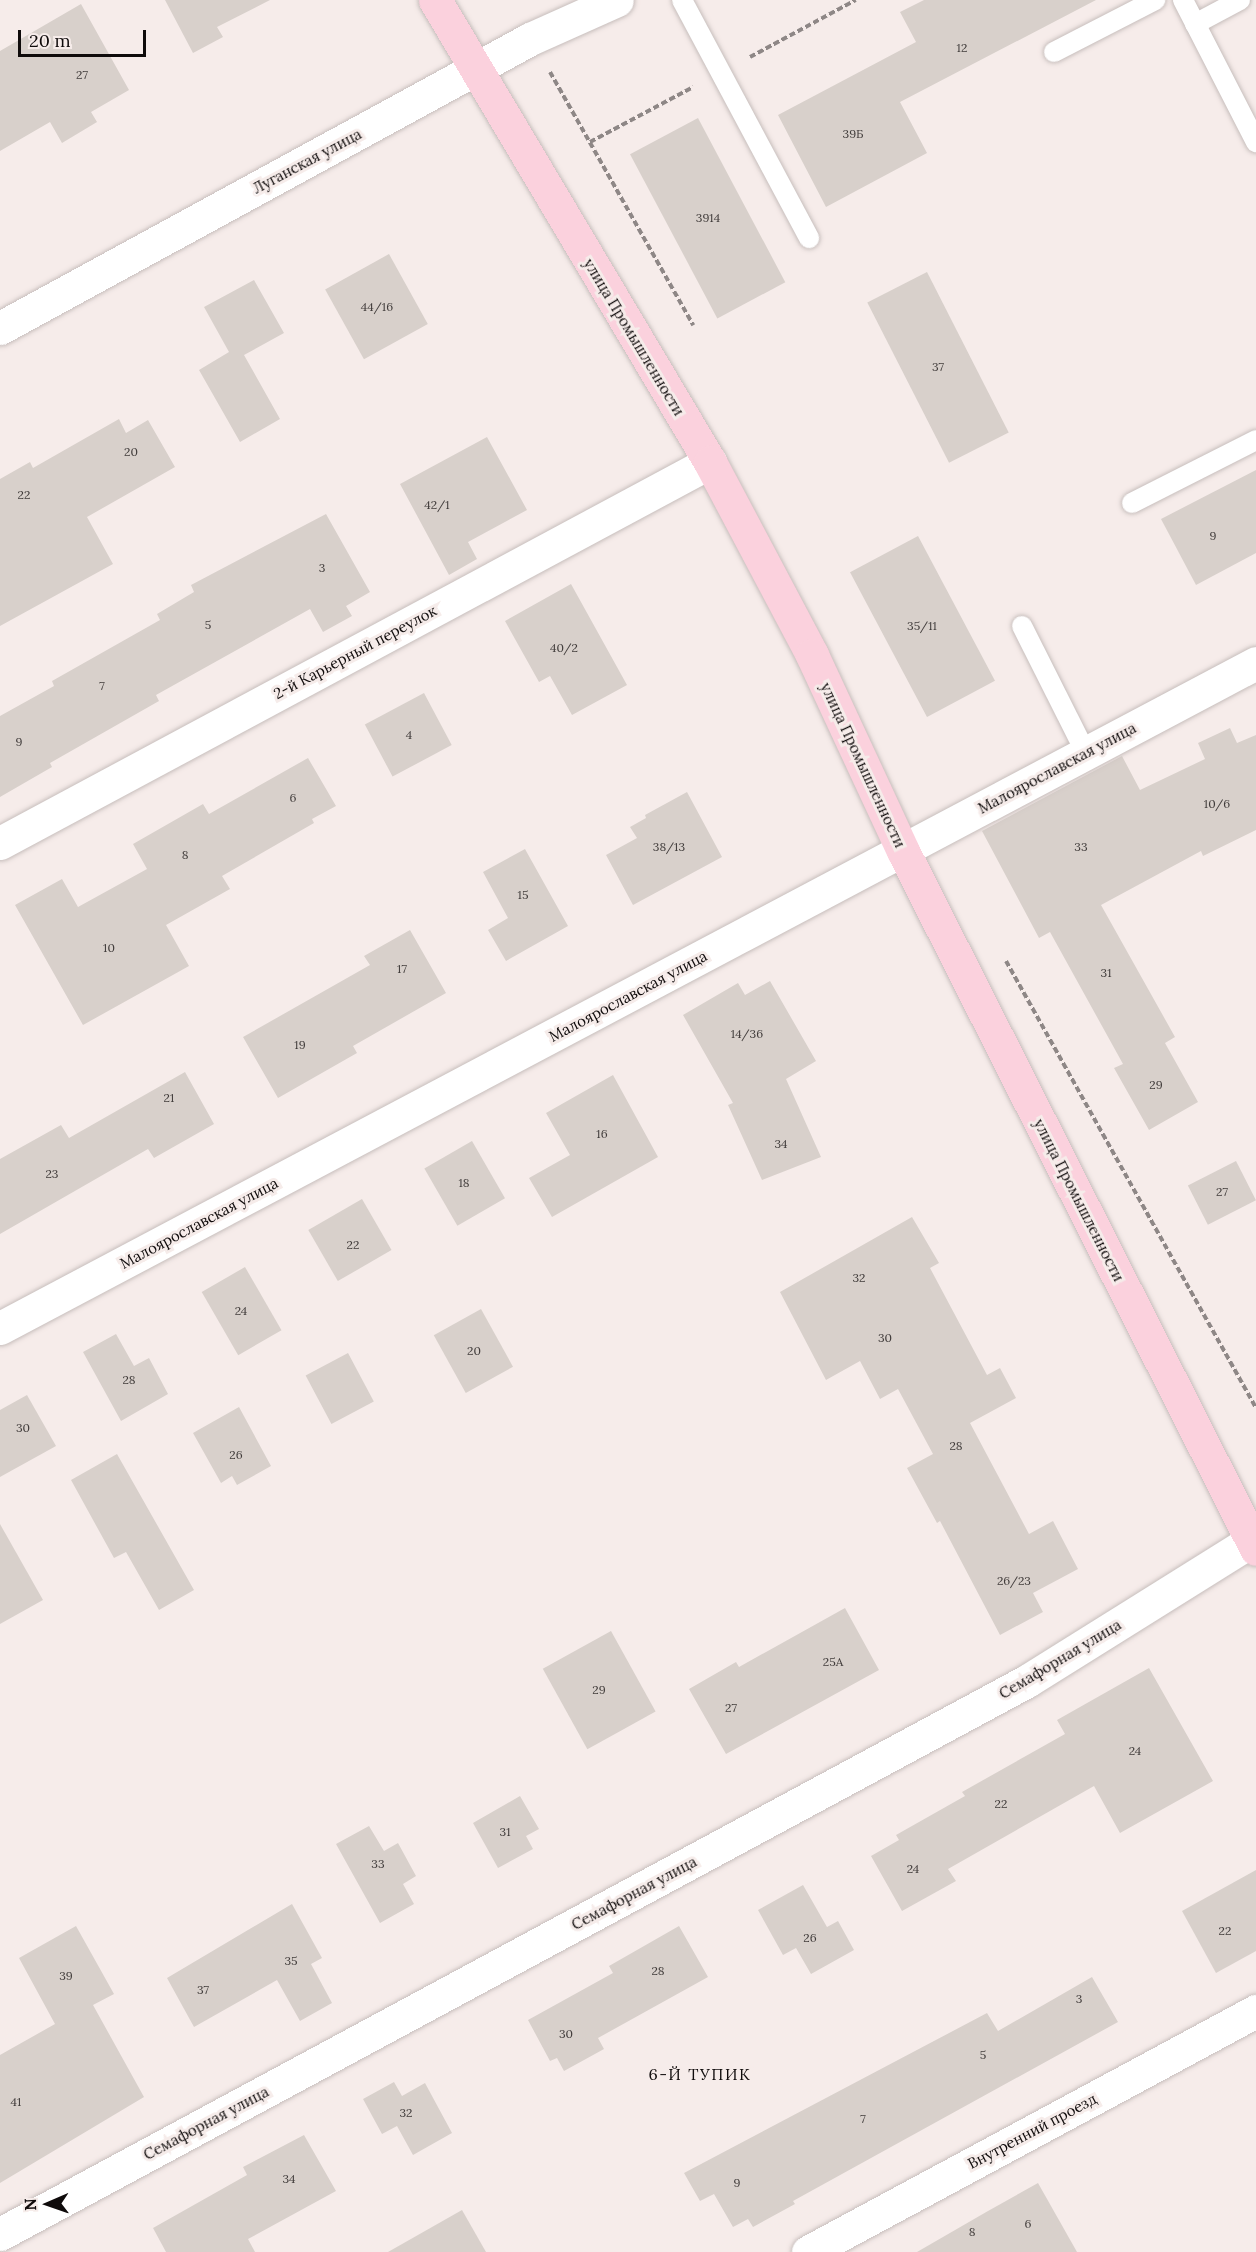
<!DOCTYPE html>
<html>
<head>
<meta charset="utf-8">
<style>
  body { margin:0 }
  #map { position:relative; width:1256px; height:2252px; overflow:hidden; background:#f6ecea; font-family:Lora,serif }
  div>[style] { position:absolute }
  [style*='--x'] { left:calc(var(--x)*1px); top:calc(var(--y)*1px); width:calc(var(--w)*1px); rotate:calc(var(--a)*1deg) }
  .building>* { inset:0; background:#d8d0cb; transform-origin:0 0 }
  .path>* { height:4px; margin-top:-2px; transform-origin:0; background:repeating-linear-gradient(90deg,#8e8786 0 6px,transparent 0 9px) }
  .roads { filter:drop-shadow(0 0 2px #c7bebc) drop-shadow(0 0 2px #c7bebc) }
  .lane>* { height:20px; margin:-10px; padding:0 10px; transform-origin:10px; border-radius:10px; background:#fff }
  .street>* { height:33px; margin:-16.5px; padding:0 16.5px; transform-origin:16.5px; border-radius:16.5px; background:#fff }
  .secondary>* { height:33px; margin:-16.5px; padding:0 16.5px; transform-origin:16.5px; border-radius:16.5px; background:#fbd1dd }
  span { translate:-50% -50%; white-space:nowrap; text-align:center; line-height:1.15; -webkit-text-stroke:6px #f6ecea; paint-order:stroke }
  .number-label { font-size:12px; color:#413c3b }
  .number-label span { -webkit-text-stroke-width:0 }
  .street-label { font-size:15px; color:#0f0b0b }
  .neighbourhood-label { font-size:16px; color:#0f0b0b; letter-spacing:1.5px }
  .north { position:absolute; left:18px; top:2174px; width:60px; height:60px; -webkit-text-stroke:4px #f6ecea; paint-order:stroke; rotate:268deg; font-size:16px; font-weight:700; line-height:24px; text-align:center; color:#0f0b0b }
  .north::after { content:''; display:block; margin:auto; width:21px; height:27px; background:#0f0b0b; clip-path:polygon(50% 0,100% 100%,50% 72%,0 100%) }
  .scale { position:absolute; left:18px; top:30px; width:128px; height:27px; box-sizing:border-box; border:3px solid #0f0b0b; border-top:0; padding-left:8px; font-size:18px; line-height:21px; white-space:nowrap; color:#0f0b0b; -webkit-text-stroke:4px #f6ecea; paint-order:stroke }
</style>
</head>
<body>
<div id="map">
  <div class="building">
    <div style="clip-path:polygon(165px 0,270px 0,217px 27px,223px 37px,193px 53px)"></div>
    <div style="clip-path:polygon(924px 0,1096px 0,900px 102px,927px 153px,826px 207px,778px 115px,916px 42px,900px 12px)"></div>
    <div style="clip-path:polygon(81px 4px,129px 90px,91px 112px,97px 122px,62px 143px,50px 122px,0 151px,0 51px)"></div>
    <div style="left:698px;top:118px;width:186px;height:77px;rotate:62deg"></div>
    <div style="left:389px;top:254px;width:80px;height:73px;rotate:61deg"></div>
    <div style="left:927px;top:272px;width:180px;height:67px;rotate:63deg"></div>
    <div style="clip-path:polygon(254px 280px,284px 333px,244px 355px,280px 419px,240px 442px,199px 370px,229px 352px,204px 307px)"></div>
    <div style="clip-path:polygon(119px 419px,126px 433px,148px 420px,175px 467px,87px 517px,113px 564px,0 626px,0 479px,30px 462px,33px 468px)"></div>
    <div style="clip-path:polygon(487px 437px,527px 510px,468px 542px,477px 559px,449px 575px,400px 484px)"></div>
    <div style="clip-path:polygon(1256px 470px,1256px 553px,1196px 585px,1161px 519px)"></div>
    <div style="clip-path:polygon(326px 514px,370px 592px,346px 606px,352px 616px,323px 632px,310px 609px,156px 695px,159px 701px,50px 763px,52px 767px,0 797px,0 716px,54px 686px,52px 681px,160px 620px,157px 614px,194px 592px,191px 585px)"></div>
    <div style="left:918px;top:536px;width:164px;height:77px;rotate:62deg"></div>
    <div style="clip-path:polygon(571px 584px,627px 685px,572px 715px,550px 676px,539px 682px,505px 621px)"></div>
    <div style="left:424px;top:693px;width:59px;height:67px;rotate:62deg"></div>
    <div style="clip-path:polygon(1230px 728px,1237px 743px,1256px 735px,1256px 830px,1203px 856px,1201px 851px,1101px 905px,1175px 1037px,1165px 1043px,1198px 1102px,1149px 1130px,1114px 1068px,1123px 1064px,1050px 932px,1039px 938px,982px 831px,1122px 756px,1140px 790px,1205px 759px,1198px 743px)"></div>
    <div style="clip-path:polygon(308px 758px,336px 806px,312px 819px,314px 823px,222px 876px,230px 889px,166px 925px,189px 966px,83px 1025px,15px 905px,62px 879px,78px 907px,147px 869px,133px 844px,203px 804px,209px 814px)"></div>
    <div style="clip-path:polygon(687px 792px,722px 857px,633px 905px,606px 855px,637px 838px,630px 827px,646px 818px,645px 815px)"></div>
    <div style="clip-path:polygon(525px 849px,568px 926px,506px 961px,488px 930px,508px 918px,483px 872px)"></div>
    <div style="clip-path:polygon(410px 930px,446px 993px,353px 1046px,357px 1053px,278px 1098px,243px 1037px,370px 965px,364px 956px)"></div>
    <div style="clip-path:polygon(770px 981px,816px 1061px,786px 1079px,821px 1157px,762px 1180px,728px 1105px,733px 1103px,683px 1015px,738px 983px,745px 995px)"></div>
    <div style="clip-path:polygon(185px 1072px,214px 1124px,154px 1158px,148px 1149px,0 1234px,0 1159px,61px 1125px,69px 1138px)"></div>
    <div style="clip-path:polygon(613px 1075px,658px 1157px,552px 1217px,529px 1178px,570px 1155px,546px 1113px)"></div>
    <div style="left:472px;top:1141px;width:66px;height:55px;rotate:60deg"></div>
    <div style="left:1236px;top:1161px;width:44px;height:54px;rotate:63deg"></div>
    <div style="left:362px;top:1199px;width:59px;height:62px;rotate:60deg"></div>
    <div style="clip-path:polygon(912px 1217px,939px 1263px,930px 1268px,987px 1375px,1000px 1368px,1016px 1398px,970px 1423px,1029px 1534px,1053px 1521px,1078px 1569px,1033px 1593px,1043px 1612px,1000px 1635px,940px 1521px,937px 1523px,907px 1468px,933px 1454px,898px 1389px,880px 1399px,860px 1361px,826px 1380px,780px 1292px)"></div>
    <div style="left:245px;top:1267px;width:73px;height:50px;rotate:60deg"></div>
    <div style="left:481px;top:1309px;width:66px;height:54px;rotate:61deg"></div>
    <div style="clip-path:polygon(116px 1334px,134px 1366px,149px 1358px,168px 1394px,121px 1421px,83px 1352px)"></div>
    <div style="left:348px;top:1353px;width:55px;height:48px;rotate:62deg"></div>
    <div style="clip-path:polygon(27px 1395px,56px 1446px,0 1477px,0 1410px)"></div>
    <div style="clip-path:polygon(239px 1407px,271px 1466px,237px 1485px,232px 1476px,221px 1483px,193px 1433px)"></div>
    <div style="clip-path:polygon(117px 1454px,194px 1590px,159px 1610px,126px 1552px,114px 1558px,71px 1480px)"></div>
    <div style="clip-path:polygon(0 1524px,43px 1600px,0 1624px)"></div>
    <div style="clip-path:polygon(845px 1608px,879px 1670px,726px 1754px,689px 1689px,736px 1662px,739px 1667px)"></div>
    <div style="left:611px;top:1631px;width:92px;height:78px;rotate:61deg"></div>
    <div style="clip-path:polygon(1149px 1668px,1213px 1781px,1120px 1833px,1094px 1786px,948px 1869px,956px 1881px,902px 1911px,871px 1856px,899px 1840px,896px 1835px,965px 1796px,962px 1792px,1065px 1734px,1057px 1720px)"></div>
    <div style="clip-path:polygon(520px 1796px,539px 1829px,526px 1836px,533px 1849px,498px 1868px,473px 1823px)"></div>
    <div style="clip-path:polygon(369px 1826px,384px 1851px,398px 1843px,416px 1876px,403px 1884px,414px 1904px,380px 1923px,336px 1844px)"></div>
    <div style="clip-path:polygon(1256px 1870px,1256px 1951px,1216px 1973px,1182px 1911px)"></div>
    <div style="clip-path:polygon(803px 1885px,827px 1927px,838px 1921px,854px 1950px,811px 1974px,796px 1948px,783px 1955px,758px 1910px)"></div>
    <div style="clip-path:polygon(292px 1904px,322px 1958px,311px 1964px,332px 2003px,300px 2021px,277px 1980px,194px 2027px,167px 1978px)"></div>
    <div style="clip-path:polygon(76px 1926px,114px 1994px,93px 2005px,144px 2097px,0 2183px,0 2055px,55px 2024px,19px 1958px)"></div>
    <div style="clip-path:polygon(679px 1926px,708px 1977px,598px 2038px,604px 2049px,564px 2071px,557px 2058px,550px 2061px,528px 2020px,613px 1973px,609px 1966px)"></div>
    <div style="clip-path:polygon(1092px 1977px,1118px 2022px,793px 2201px,795px 2204px,753px 2227px,748px 2219px,733px 2227px,714px 2194px,700px 2201px,684px 2173px,987px 2013px,998px 2031px)"></div>
    <div style="clip-path:polygon(394px 2082px,402px 2096px,425px 2083px,452px 2133px,413px 2155px,397px 2126px,382px 2134px,363px 2099px)"></div>
    <div style="clip-path:polygon(304px 2135px,336px 2191px,248px 2239px,255px 2252px,166px 2252px,153px 2228px,247px 2175px,243px 2167px)"></div>
    <div style="clip-path:polygon(1038px 2183px,1077px 2252px,917px 2252px,988px 2211px)"></div>
    <div style="clip-path:polygon(462px 2210px,486px 2252px,388px 2252px)"></div>
  </div>
  <div class="path">
    <div style="--x:750;--y:57;--w:120;--a:-28.3"></div>
    <div style="--x:550;--y:72;--w:291;--a:60.5"></div>
    <div style="--x:590;--y:142;--w:117;--a:-28.1"></div>
    <div style="--x:1006;--y:961;--w:512;--a:60.78"></div>
  </div>
  <div class="roads">
    <div class="lane">
      <div style="--x:682;--y:0;--w:270;--a:61.9"></div>
      <div style="--x:1183;--y:0;--w:160;--a:62.8"></div>
      <div style="--x:1195;--y:24;--w:51;--a:-28.1"></div>
      <div style="--x:1054;--y:52;--w:114;--a:-27.2"></div>
      <div style="--x:1132;--y:503;--w:139;--a:-26.9"></div>
      <div style="--x:1022;--y:626;--w:142;--a:63.3"></div>
    </div>
    <div class="street">
      <div style="--x:0;--y:328;--w:604;--a:-28.6"></div>
      <div style="--x:530;--y:39;--w:95;--a:-24.1"></div>
      <div style="--x:0;--y:843;--w:806;--a:-28.22"></div>
      <div style="--x:0;--y:1328;--w:1421;--a:-27.9"></div>
      <div style="--x:0;--y:2234;--w:1166;--a:-28.3"></div>
      <div style="--x:1027;--y:1681;--w:264;--a:-32"></div>
      <div style="--x:1251;--y:1541;--w:9;--a:-54"></div>
      <div style="--x:808;--y:2252;--w:509;--a:-28.28"></div>
    </div>
    <div class="secondary">
      <div style="--x:435;--y:0;--w:538;--a:59.24"></div>
      <div style="--x:710;--y:462;--w:218;--a:62.1"></div>
      <div style="--x:812;--y:655;--w:216;--a:65.1"></div>
      <div style="--x:903;--y:851;--w:782;--a:63.17"></div>
    </div>
  </div>
  <div class="number-label">
    <span style="left:962px;top:48px">12</span>
    <span style="left:82px;top:75px">27</span>
    <span style="left:853px;top:134px">39Б</span>
    <span style="left:708px;top:218px">3914</span>
    <span style="left:377px;top:307px">44/16</span>
    <span style="left:938px;top:367px">37</span>
    <span style="left:131px;top:452px">20</span>
    <span style="left:24px;top:495px">22</span>
    <span style="left:437px;top:505px">42/1</span>
    <span style="left:1213px;top:536px">9</span>
    <span style="left:322px;top:568px">3</span>
    <span style="left:208px;top:625px">5</span>
    <span style="left:922px;top:626px">35/11</span>
    <span style="left:564px;top:648px">40/2</span>
    <span style="left:102px;top:686px">7</span>
    <span style="left:409px;top:735px">4</span>
    <span style="left:19px;top:742px">9</span>
    <span style="left:293px;top:798px">6</span>
    <span style="left:1217px;top:804px">10/6</span>
    <span style="left:669px;top:847px">38/13</span>
    <span style="left:1081px;top:847px">33</span>
    <span style="left:185px;top:855px">8</span>
    <span style="left:523px;top:895px">15</span>
    <span style="left:109px;top:948px">10</span>
    <span style="left:402px;top:969px">17</span>
    <span style="left:1106px;top:973px">31</span>
    <span style="left:747px;top:1034px">14/36</span>
    <span style="left:300px;top:1045px">19</span>
    <span style="left:1156px;top:1085px">29</span>
    <span style="left:169px;top:1098px">21</span>
    <span style="left:602px;top:1134px">16</span>
    <span style="left:781px;top:1144px">34</span>
    <span style="left:52px;top:1174px">23</span>
    <span style="left:464px;top:1183px">18</span>
    <span style="left:1222px;top:1192px">27</span>
    <span style="left:353px;top:1245px">22</span>
    <span style="left:859px;top:1278px">32</span>
    <span style="left:241px;top:1311px">24</span>
    <span style="left:885px;top:1338px">30</span>
    <span style="left:474px;top:1351px">20</span>
    <span style="left:129px;top:1380px">28</span>
    <span style="left:23px;top:1428px">30</span>
    <span style="left:956px;top:1446px">28</span>
    <span style="left:236px;top:1455px">26</span>
    <span style="left:1014px;top:1581px">26/23</span>
    <span style="left:833px;top:1662px">25А</span>
    <span style="left:599px;top:1690px">29</span>
    <span style="left:731px;top:1708px">27</span>
    <span style="left:1135px;top:1751px">24</span>
    <span style="left:1001px;top:1804px">22</span>
    <span style="left:505px;top:1832px">31</span>
    <span style="left:378px;top:1864px">33</span>
    <span style="left:913px;top:1869px">24</span>
    <span style="left:1225px;top:1931px">22</span>
    <span style="left:810px;top:1938px">26</span>
    <span style="left:291px;top:1961px">35</span>
    <span style="left:658px;top:1971px">28</span>
    <span style="left:66px;top:1976px">39</span>
    <span style="left:203px;top:1990px">37</span>
    <span style="left:1079px;top:1999px">3</span>
    <span style="left:566px;top:2034px">30</span>
    <span style="left:983px;top:2055px">5</span>
    <span style="left:16px;top:2102px">41</span>
    <span style="left:406px;top:2113px">32</span>
    <span style="left:863px;top:2119px">7</span>
    <span style="left:289px;top:2179px">34</span>
    <span style="left:737px;top:2183px">9</span>
    <span style="left:1028px;top:2224px">6</span>
    <span style="left:972px;top:2232px">8</span>
  </div>
  <div class="street-label">
    <span style="left:307px;top:161px;rotate:-28deg">Луганская улица</span>
    <span style="left:634px;top:337px;rotate:59deg">улица Промышленности</span>
    <span style="left:355px;top:652px;rotate:-28deg">2-й Карьерный переулок</span>
    <span style="left:863px;top:765px;rotate:65deg">улица Промышленности</span>
    <span style="left:1057px;top:768px;rotate:-28deg">Малоярославская улица</span>
    <span style="left:628px;top:996px;rotate:-28deg">Малоярославская улица</span>
    <span style="left:1079px;top:1200px;rotate:63deg">улица Промышленности</span>
    <span style="left:199px;top:1223px;rotate:-28deg">Малоярославская улица</span>
    <span style="left:1060px;top:1659px;rotate:-31deg">Семафорная улица</span>
    <span style="left:634px;top:1893px;rotate:-28deg">Семафорная улица</span>
    <span style="left:206px;top:2123px;rotate:-28deg">Семафорная улица</span>
    <span style="left:1032px;top:2131px;rotate:-28deg">Внутренний проезд</span>
  </div>
  <div class="neighbourhood-label">
    <span style="left:700px;top:2074px">6-Й ТУПИК</span>
  </div>
  <div class="north">N</div>
  <div class="scale">20 m</div>
</div>
</body>
</html>
